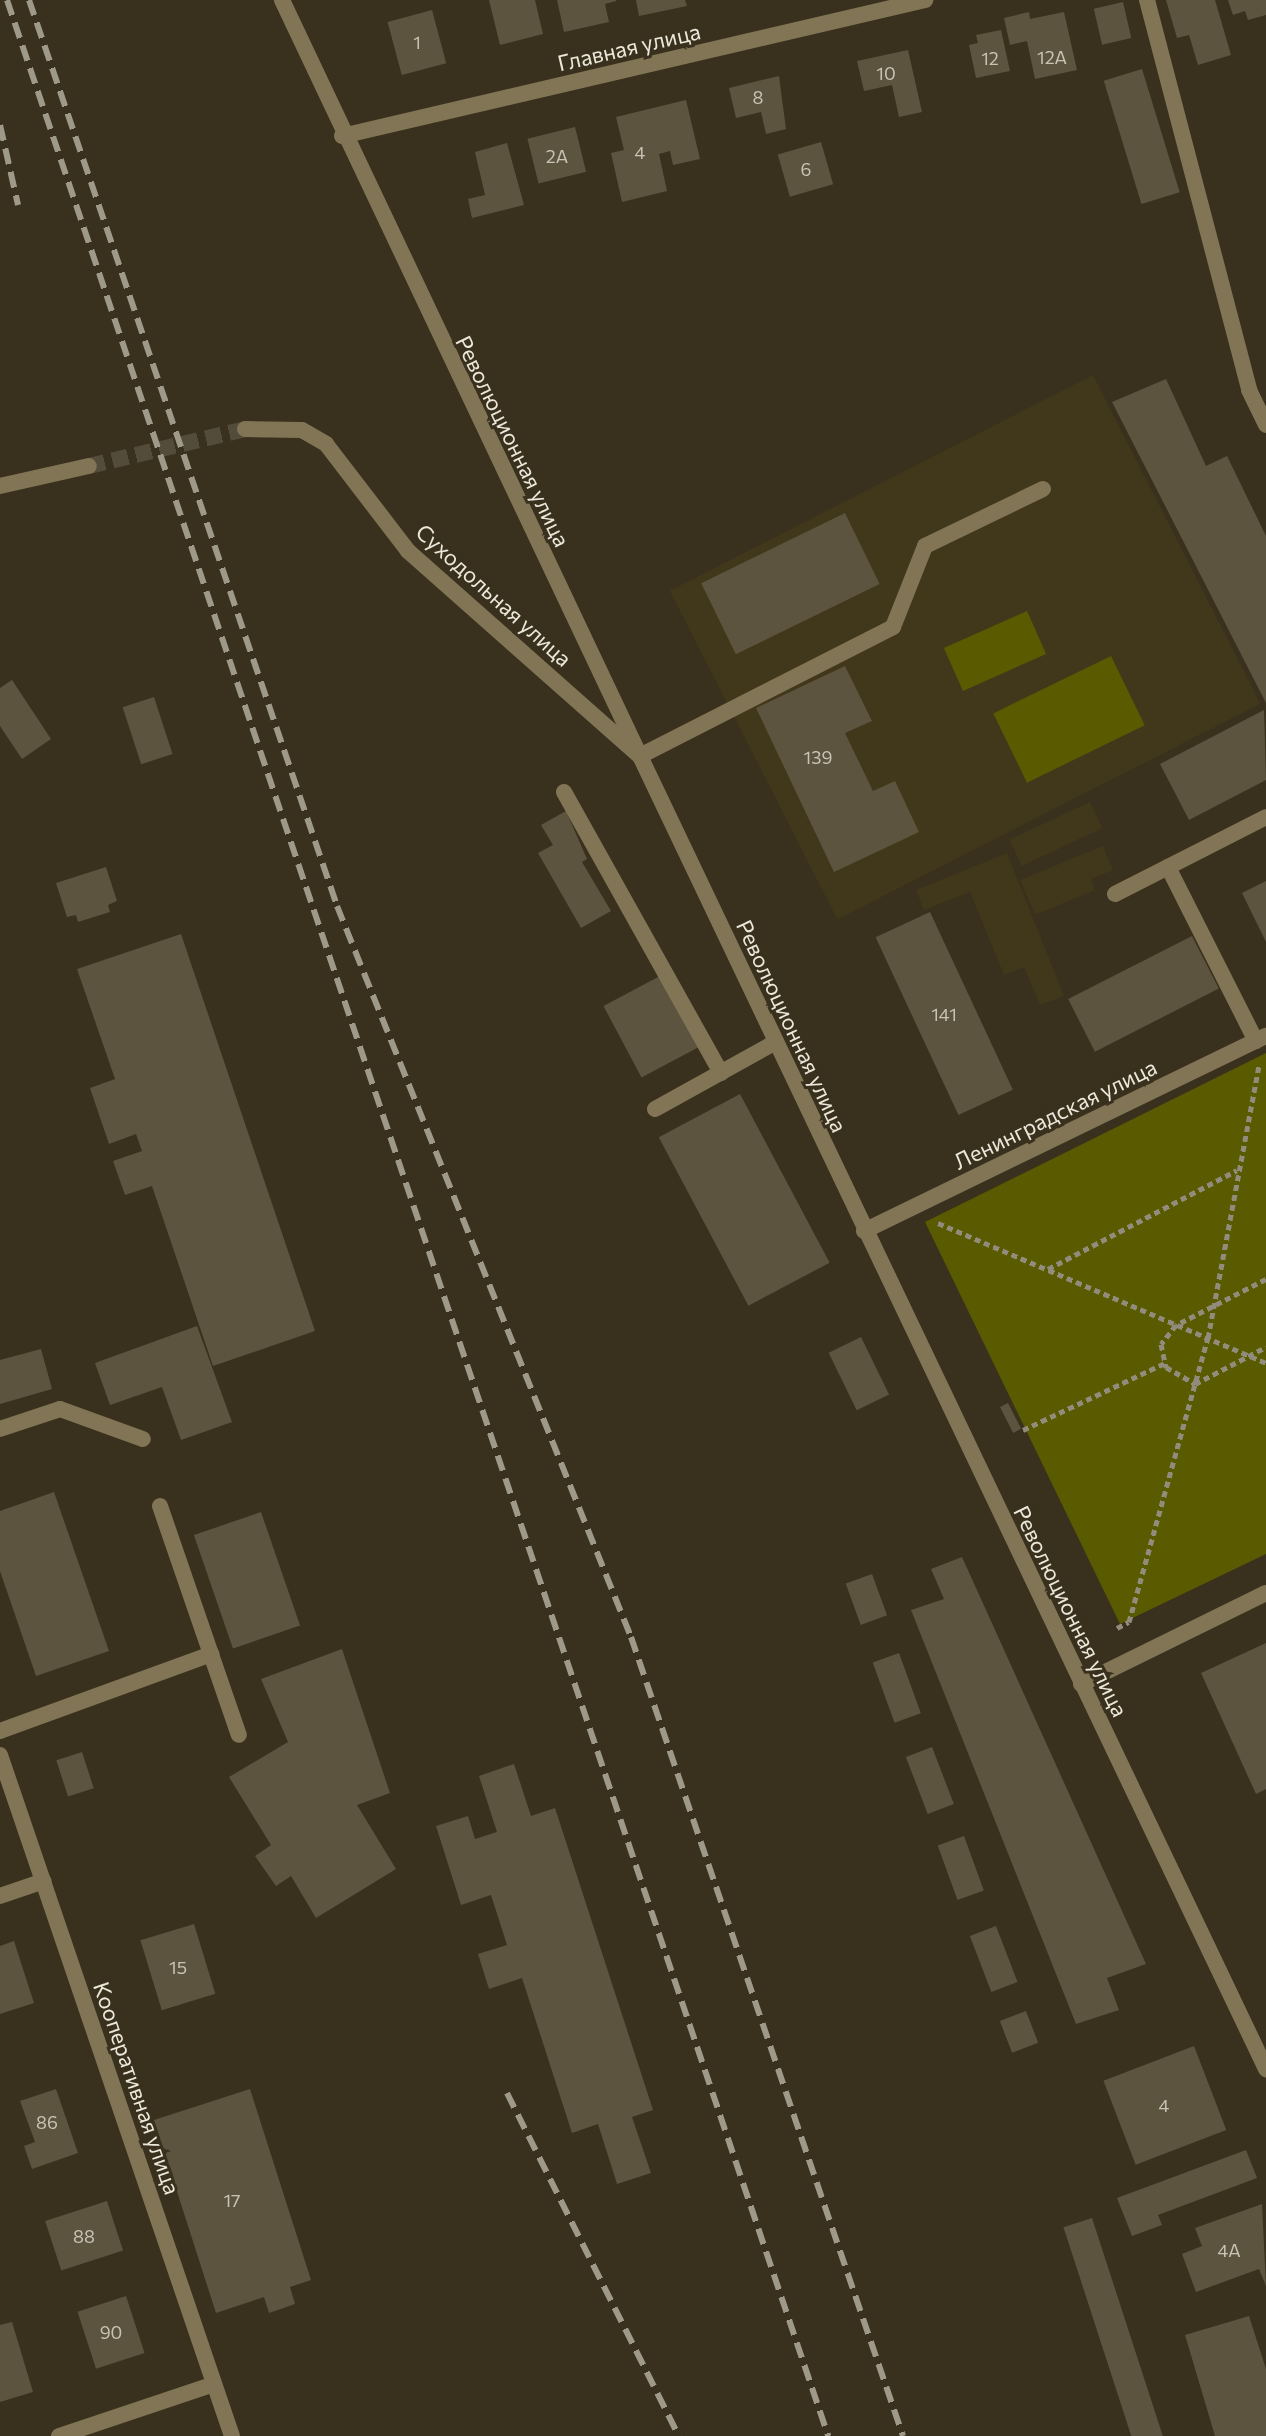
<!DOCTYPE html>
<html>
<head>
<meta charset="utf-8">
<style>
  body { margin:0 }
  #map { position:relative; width:1266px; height:2436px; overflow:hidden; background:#39311d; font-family:Commissioner,sans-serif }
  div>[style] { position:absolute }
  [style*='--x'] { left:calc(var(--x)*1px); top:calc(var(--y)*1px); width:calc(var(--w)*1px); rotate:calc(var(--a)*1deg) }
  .built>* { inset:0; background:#41371b; transform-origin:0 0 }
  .green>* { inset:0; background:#5a5b00; transform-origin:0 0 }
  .building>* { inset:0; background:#5c543e; transform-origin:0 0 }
  .tertiary-tunnel>* { height:16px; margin-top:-8px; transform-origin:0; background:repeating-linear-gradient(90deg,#544c3a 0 16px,transparent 0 24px) }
  .path>* { height:5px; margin-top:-2.5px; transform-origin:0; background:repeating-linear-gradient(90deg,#928c7c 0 6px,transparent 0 10px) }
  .service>* { height:16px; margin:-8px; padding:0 8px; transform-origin:8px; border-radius:8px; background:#817556 }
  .minor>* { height:16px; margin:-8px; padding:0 8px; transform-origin:8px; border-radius:8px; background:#817556 }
  .tertiary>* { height:16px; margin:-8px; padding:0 8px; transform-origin:8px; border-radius:8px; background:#817556 }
  .rail>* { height:6px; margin-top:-3px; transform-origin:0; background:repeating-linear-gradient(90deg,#9f9989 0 16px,transparent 0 24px) }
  span { translate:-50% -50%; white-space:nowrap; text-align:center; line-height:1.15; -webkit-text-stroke:6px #39311d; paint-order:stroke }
  .number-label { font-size:18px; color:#c8c3b4 }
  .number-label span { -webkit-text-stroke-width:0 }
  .street-label { font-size:22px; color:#ece8db }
</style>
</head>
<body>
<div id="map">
  <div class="built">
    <div style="left:1093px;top:375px;width:369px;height:475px;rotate:63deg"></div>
    <div style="left:1090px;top:802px;width:29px;height:89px;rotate:65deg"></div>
    <div style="clip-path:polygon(1103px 846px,1113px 870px,1091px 879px,1095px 890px,1035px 915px,1020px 880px)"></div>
    <div style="clip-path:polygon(1007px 853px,1064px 996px,1040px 1005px,1024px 967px,1004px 975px,970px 892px,924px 910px,916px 890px)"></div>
  </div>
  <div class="green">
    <div style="left:1027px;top:611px;width:47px;height:91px;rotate:66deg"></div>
    <div style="left:1111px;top:656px;width:77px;height:131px;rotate:64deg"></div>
    <div style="clip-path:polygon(1266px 1053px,1266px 1554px,1120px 1624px,925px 1222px)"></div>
  </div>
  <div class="building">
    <div style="clip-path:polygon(489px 0,535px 0,543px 34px,500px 45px)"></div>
    <div style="clip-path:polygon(557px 0,616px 0,616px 1px,605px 4px,609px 22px,564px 32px)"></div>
    <div style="clip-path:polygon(636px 0,685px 0,687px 6px,639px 16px)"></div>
    <div style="clip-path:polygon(1166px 0,1215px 0,1231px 55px,1198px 65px,1189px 35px,1177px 38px)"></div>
    <div style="clip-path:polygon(1228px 0,1266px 0,1266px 15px,1248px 20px,1245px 11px,1233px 15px)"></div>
    <div style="left:1123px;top:2px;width:37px;height:30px;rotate:77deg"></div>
    <div style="left:432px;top:10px;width:55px;height:46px;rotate:75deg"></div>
    <div style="clip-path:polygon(1029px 12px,1030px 19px,1064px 12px,1077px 70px,1035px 79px,1027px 41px,1010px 45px,1004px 18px)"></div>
    <div style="clip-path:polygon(1001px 30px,1010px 71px,976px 78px,969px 45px,978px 43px,976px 35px)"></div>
    <div style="clip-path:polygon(908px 50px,922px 112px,899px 117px,892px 85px,864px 91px,857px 61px)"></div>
    <div style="left:1142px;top:69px;width:129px;height:40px;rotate:73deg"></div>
    <div style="clip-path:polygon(779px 76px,786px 129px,766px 134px,761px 112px,736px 118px,729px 88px)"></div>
    <div style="clip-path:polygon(686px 100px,700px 159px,673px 165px,670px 151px,659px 154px,667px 191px,622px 202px,611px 153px,624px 150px,616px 117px)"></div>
    <div style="left:575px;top:127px;width:46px;height:49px;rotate:76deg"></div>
    <div style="left:821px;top:142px;width:44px;height:45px;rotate:74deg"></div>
    <div style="clip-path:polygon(507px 143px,524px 205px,472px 218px,468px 199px,485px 195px,475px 152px)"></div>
    <div style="clip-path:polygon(1166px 379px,1206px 466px,1227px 456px,1266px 536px,1266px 703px,1112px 402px)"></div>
    <div style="left:845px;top:513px;width:79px;height:160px;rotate:64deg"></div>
    <div style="clip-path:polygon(845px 666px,872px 721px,845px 733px,873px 791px,895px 781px,919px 832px,834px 872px,756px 708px)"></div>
    <div style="clip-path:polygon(12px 680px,51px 739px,22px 759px,0 726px,0 688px)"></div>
    <div style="left:154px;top:697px;width:60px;height:33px;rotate:72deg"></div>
    <div style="clip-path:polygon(1264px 710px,1266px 780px,1189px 820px,1160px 764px)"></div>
    <div style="clip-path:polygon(566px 811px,587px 859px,582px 862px,611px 911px,581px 928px,538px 853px,553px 845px,541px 825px)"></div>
    <div style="clip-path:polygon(106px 867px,117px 901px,108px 905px,110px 912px,78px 922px,76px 915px,67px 917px,56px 883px)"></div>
    <div style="clip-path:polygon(1266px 881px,1266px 942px,1242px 893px)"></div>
    <div style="left:930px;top:912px;width:196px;height:60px;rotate:65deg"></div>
    <div style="clip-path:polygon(181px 934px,315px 1331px,213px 1366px,152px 1186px,125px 1195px,113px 1161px,142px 1151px,136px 1134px,109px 1144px,90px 1088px,115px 1079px,77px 969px)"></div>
    <div style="left:1192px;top:936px;width:59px;height:139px;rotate:63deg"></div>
    <div style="left:660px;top:976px;width:81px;height:64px;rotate:62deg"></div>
    <div style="left:740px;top:1094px;width:191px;height:92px;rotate:62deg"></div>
    <div style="clip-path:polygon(197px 1326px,232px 1422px,181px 1440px,162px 1387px,110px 1405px,95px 1363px)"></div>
    <div style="left:861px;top:1337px;width:64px;height:36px;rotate:64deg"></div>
    <div style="clip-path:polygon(41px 1349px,52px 1389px,0 1404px,0 1360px)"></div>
    <div style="left:1008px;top:1403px;width:29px;height:9px;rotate:63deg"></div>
    <div style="clip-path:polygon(54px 1492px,109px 1651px,36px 1676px,0 1571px,0 1511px)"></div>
    <div style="left:261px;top:1512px;width:120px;height:71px;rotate:71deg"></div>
    <div style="clip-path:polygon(962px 1557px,1146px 1964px,1107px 1978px,1119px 2010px,1076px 2024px,911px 1610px,944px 1599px,931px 1569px)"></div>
    <div style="left:872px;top:1574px;width:44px;height:28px;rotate:70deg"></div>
    <div style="clip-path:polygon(1266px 1643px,1266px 1789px,1256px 1794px,1201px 1673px)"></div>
    <div style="clip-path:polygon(342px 1649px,390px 1793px,357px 1805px,396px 1869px,316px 1918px,291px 1876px,276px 1886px,255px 1856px,271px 1845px,229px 1777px,288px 1742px,261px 1679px)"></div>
    <div style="left:899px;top:1653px;width:64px;height:28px;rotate:70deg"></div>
    <div style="left:932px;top:1747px;width:61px;height:28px;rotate:69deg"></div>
    <div style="left:82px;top:1752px;width:38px;height:27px;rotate:72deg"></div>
    <div style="clip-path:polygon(514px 1764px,531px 1816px,555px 1808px,653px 2110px,632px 2117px,651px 2173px,617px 2184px,598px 2124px,572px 2133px,522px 1978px,489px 1989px,478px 1954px,507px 1945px,491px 1895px,461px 1905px,436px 1826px,468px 1816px,475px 1839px,497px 1832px,479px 1776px)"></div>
    <div style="left:964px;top:1836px;width:58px;height:28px;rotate:70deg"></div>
    <div style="left:194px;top:1924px;width:73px;height:56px;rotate:73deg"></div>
    <div style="left:996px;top:1926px;width:60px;height:28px;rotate:69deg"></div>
    <div style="clip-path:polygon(14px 1941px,34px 2003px,0 2014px,0 1946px)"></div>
    <div style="left:1026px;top:2011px;width:34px;height:28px;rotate:69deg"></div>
    <div style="left:1194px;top:2046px;width:90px;height:97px;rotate:69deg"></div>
    <div style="clip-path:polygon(56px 2089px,78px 2153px,32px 2169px,24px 2146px,35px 2142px,20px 2101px)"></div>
    <div style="clip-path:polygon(250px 2089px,311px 2280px,290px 2287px,295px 2304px,269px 2313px,264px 2297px,216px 2313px,154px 2120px)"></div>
    <div style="clip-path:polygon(1246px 2150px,1257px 2178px,1158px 2215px,1162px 2225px,1132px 2236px,1117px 2198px)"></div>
    <div style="left:107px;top:2201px;width:52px;height:65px;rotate:72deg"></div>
    <div style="clip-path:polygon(1262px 2204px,1266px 2286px,1259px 2269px,1196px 2292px,1182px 2254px,1202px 2246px,1195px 2228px)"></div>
    <div style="left:1092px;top:2218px;width:229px;height:30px;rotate:72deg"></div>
    <div style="left:126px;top:2296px;width:60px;height:51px;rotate:72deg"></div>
    <div style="clip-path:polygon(1249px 2316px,1266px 2369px,1266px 2436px,1215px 2436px,1185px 2335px)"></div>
    <div style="clip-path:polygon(12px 2322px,33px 2392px,0 2402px,0 2325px)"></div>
  </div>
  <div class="tertiary-tunnel">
    <div style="--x:89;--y:466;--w:160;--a:-13.3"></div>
  </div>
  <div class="path">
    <div style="--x:938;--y:1223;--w:357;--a:23.1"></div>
    <div style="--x:1048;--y:1269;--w:213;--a:-27.6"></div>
    <div style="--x:1266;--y:1279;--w:101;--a:152.9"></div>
    <div style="--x:1176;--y:1325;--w:24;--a:128"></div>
    <div style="--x:1161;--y:1344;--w:24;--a:78"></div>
    <div style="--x:1166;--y:1367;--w:34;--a:30"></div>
    <div style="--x:1195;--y:1384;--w:80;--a:-27.5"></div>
    <div style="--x:1023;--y:1430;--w:157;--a:-25.3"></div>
    <div style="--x:1117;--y:1628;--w:13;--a:-27"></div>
    <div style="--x:1129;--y:1622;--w:295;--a:-74.5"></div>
    <div style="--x:1208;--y:1338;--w:278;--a:-79.4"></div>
  </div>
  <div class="service">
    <div style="--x:1147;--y:0;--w:403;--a:75.3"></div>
    <div style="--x:1249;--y:390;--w:39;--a:64"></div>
    <div style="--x:640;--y:756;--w:284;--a:-27"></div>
    <div style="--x:893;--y:627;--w:87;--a:-68.4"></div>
    <div style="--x:925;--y:546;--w:131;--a:-25.8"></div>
    <div style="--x:564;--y:792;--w:322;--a:60.8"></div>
    <div style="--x:1168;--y:867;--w:195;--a:63.2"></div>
    <div style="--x:1115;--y:894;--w:169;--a:-27"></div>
    <div style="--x:655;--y:1109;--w:138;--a:-29"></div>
    <div style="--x:0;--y:1429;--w:63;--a:-18.4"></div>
    <div style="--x:60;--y:1409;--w:88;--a:19.9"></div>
    <div style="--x:160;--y:1506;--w:242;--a:71"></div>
    <div style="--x:0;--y:1731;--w:225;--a:-20"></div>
  </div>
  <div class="minor">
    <div style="--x:282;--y:0;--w:836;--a:64.66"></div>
    <div style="--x:342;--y:136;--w:599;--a:-13.13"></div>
    <div style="--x:0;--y:1896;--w:46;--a:-18.8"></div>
    <div style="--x:59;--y:2436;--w:163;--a:-18.5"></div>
  </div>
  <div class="tertiary">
    <div style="--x:245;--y:429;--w:57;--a:1"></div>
    <div style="--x:302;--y:430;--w:28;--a:30"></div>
    <div style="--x:326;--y:444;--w:135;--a:52.5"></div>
    <div style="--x:408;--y:551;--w:310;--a:41.5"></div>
    <div style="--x:640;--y:756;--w:1455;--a:64.51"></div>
    <div style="--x:0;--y:486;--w:91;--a:-12.7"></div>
    <div style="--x:864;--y:1231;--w:447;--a:-25.9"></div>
    <div style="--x:1081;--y:1684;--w:206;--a:-26.2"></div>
    <div style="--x:0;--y:1755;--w:719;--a:71.19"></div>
  </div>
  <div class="rail">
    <div style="--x:7;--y:0;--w:2571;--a:71.37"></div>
    <div style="--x:29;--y:0;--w:957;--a:71.22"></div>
    <div style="--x:337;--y:906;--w:788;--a:68.09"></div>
    <div style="--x:631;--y:1637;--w:844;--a:71.2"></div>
    <div style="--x:0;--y:125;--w:82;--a:77.3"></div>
    <div style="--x:507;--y:2093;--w:384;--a:63.4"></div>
  </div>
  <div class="number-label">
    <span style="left:417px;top:42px">1</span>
    <span style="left:1052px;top:57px">12А</span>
    <span style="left:990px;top:58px">12</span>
    <span style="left:886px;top:73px">10</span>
    <span style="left:758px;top:97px">8</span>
    <span style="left:640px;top:152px">4</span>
    <span style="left:557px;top:156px">2А</span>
    <span style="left:806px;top:169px">6</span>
    <span style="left:818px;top:757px">139</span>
    <span style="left:944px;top:1014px">141</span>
    <span style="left:178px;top:1967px">15</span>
    <span style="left:1164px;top:2105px">4</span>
    <span style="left:47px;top:2122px">86</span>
    <span style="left:232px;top:2200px">17</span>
    <span style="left:84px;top:2236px">88</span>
    <span style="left:1229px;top:2250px">4А</span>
    <span style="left:111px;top:2332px">90</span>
  </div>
  <div class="street-label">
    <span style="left:629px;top:47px;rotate:-13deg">Главная улица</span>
    <span style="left:513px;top:441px;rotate:64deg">Революционная улица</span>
    <span style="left:494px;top:595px;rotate:42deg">Суходольная улица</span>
    <span style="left:792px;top:1026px;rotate:65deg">Революционная улица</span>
    <span style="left:1055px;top:1114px;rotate:-26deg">Ленинградская улица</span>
    <span style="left:1071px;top:1611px;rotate:64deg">Революционная улица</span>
    <span style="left:137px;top:2088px;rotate:71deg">Кооперативная улица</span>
  </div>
</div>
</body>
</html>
